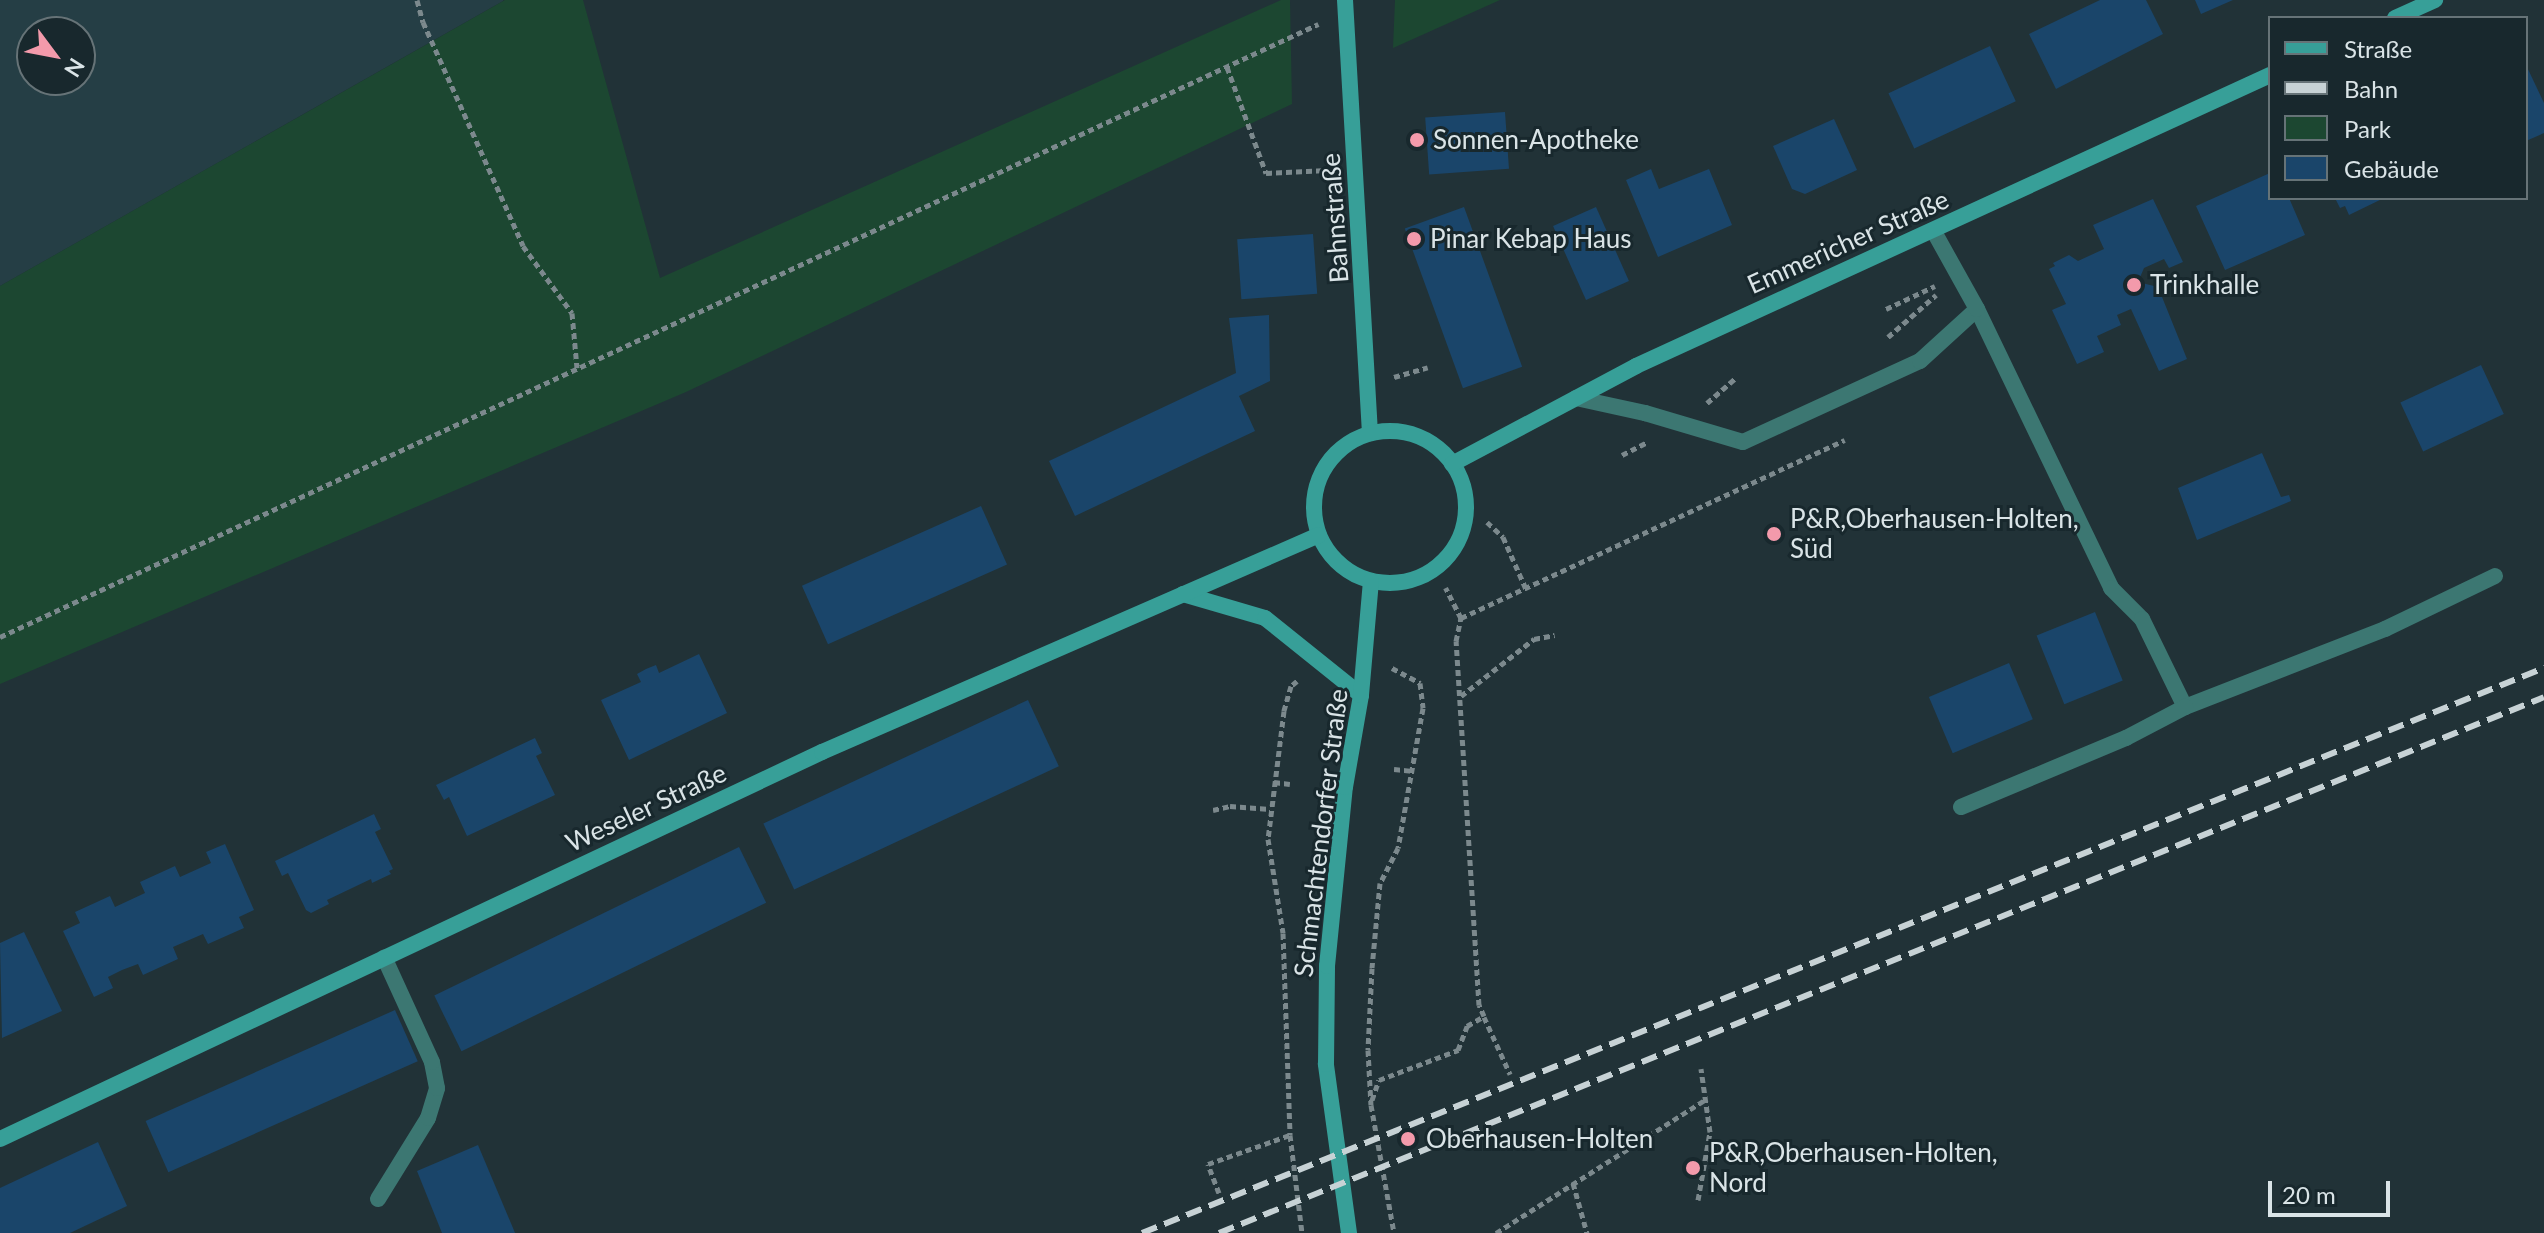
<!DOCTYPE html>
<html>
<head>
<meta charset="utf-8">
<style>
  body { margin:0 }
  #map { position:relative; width:2544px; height:1233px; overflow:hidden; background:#213237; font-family:Lato,sans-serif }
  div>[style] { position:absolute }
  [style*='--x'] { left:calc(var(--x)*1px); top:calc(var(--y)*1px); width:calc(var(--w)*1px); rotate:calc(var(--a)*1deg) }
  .built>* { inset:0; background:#253e45 }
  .green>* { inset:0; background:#1c4731 }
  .building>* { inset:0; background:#1a456a; transform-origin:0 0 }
  .path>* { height:5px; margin-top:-2.5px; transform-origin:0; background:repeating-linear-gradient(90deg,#7c898d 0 6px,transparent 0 10px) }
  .lane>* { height:16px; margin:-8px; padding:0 8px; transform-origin:8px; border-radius:8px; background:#3c7772 }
  .secondary>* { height:16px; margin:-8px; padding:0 8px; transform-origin:8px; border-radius:8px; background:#379f98 }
  .secondary>.ring { margin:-8px; padding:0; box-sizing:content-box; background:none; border:16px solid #379f98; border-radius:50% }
  .rail>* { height:6px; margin-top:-3px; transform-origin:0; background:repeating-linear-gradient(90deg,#c7d2d5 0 16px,transparent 0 24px) }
  .dots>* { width:22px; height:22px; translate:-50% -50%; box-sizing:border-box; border:4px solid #18282d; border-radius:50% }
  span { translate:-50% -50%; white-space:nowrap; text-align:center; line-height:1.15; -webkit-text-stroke:6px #18282d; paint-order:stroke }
  .poi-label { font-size:26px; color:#dae4e7 }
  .left { translate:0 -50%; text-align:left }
  .street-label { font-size:26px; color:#dae4e7 }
  .legend { position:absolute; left:2268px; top:16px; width:260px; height:184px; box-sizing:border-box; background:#18282d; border:2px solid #667377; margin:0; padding:10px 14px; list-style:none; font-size:24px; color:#dae4e7 }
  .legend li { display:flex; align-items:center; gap:16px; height:40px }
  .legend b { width:40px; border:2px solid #667377 }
  .north { position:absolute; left:16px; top:16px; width:80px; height:80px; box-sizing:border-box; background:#18282d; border:2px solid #667377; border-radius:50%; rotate:122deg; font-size:22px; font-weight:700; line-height:32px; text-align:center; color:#dae4e7 }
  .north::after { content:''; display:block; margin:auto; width:28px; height:36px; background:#f39aab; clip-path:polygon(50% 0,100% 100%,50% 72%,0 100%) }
  .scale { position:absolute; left:2268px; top:1181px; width:122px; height:36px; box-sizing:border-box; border:4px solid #dae4e7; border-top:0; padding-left:10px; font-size:24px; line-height:28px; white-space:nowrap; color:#dae4e7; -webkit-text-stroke:6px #18282d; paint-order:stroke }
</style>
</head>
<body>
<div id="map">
  <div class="built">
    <div style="clip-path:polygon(evenodd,0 0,503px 0,503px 1px,0 286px,0 0,32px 32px,80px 32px,80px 80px,32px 80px,32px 32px)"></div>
  </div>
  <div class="green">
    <div style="clip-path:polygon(505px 0,583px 0,660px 278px,1281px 0,1290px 0,1292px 104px,686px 392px,0 684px,0 286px)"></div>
    <div style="clip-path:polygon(1395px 0,1500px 0,1393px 48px)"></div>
  </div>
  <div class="building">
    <div style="clip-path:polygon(2100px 0,2146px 0,2163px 34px,2056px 89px,2029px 34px)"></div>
    <div style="clip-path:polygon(2195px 0,2233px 0,2201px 14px)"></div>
    <div style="left:1990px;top:46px;width:61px;height:112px;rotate:65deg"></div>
    <div style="clip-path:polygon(2526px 65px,2544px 103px,2544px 133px,2526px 141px)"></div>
    <div style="left:1505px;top:112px;width:57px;height:80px;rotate:86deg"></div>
    <div style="clip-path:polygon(1834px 119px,1857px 170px,1805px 194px,1792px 189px,1773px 146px)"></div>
    <div style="clip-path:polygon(1651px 169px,1659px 189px,1709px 169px,1732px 225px,1658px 257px,1626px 180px)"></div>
    <div style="clip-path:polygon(2270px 173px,2270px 198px,2289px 198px,2305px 235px,2225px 270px,2196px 206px)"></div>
    <div style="clip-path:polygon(2335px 198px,2384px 198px,2349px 215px,2345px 206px,2340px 208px)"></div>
    <div style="clip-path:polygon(2153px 199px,2183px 262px,2169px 268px,2164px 259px,2144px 268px,2138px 282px,2158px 287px,2187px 359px,2159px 371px,2131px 309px,2117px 315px,2121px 325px,2097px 336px,2104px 352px,2077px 364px,2052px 310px,2066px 304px,2049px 269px,2055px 266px,2053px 263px,2069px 255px,2078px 261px,2104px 249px,2093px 225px)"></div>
    <div style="left:1464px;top:207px;width:170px;height:63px;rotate:70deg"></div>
    <div style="left:1596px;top:207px;width:81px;height:47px;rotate:66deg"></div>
    <div style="left:1313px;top:234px;width:60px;height:76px;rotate:86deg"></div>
    <div style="clip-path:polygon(1269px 315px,1270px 381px,1239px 396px,1255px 431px,1075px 516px,1049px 461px,1236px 373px,1229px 318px)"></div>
    <div style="left:2481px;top:365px;width:54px;height:89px;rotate:65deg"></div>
    <div style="clip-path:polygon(2262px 453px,2281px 497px,2289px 495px,2291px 501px,2197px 540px,2178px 488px)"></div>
    <div style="left:981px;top:506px;width:64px;height:196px;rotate:66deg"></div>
    <div style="left:2095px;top:612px;width:74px;height:63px;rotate:68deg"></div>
    <div style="clip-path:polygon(699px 654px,727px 713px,629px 760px,601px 700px,641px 682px,637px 674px,646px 669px,656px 665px,659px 673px)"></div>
    <div style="left:2009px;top:663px;width:61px;height:87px;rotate:67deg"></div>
    <div style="left:1028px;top:700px;width:73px;height:292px;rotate:65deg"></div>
    <div style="clip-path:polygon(535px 738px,542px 753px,536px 756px,555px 795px,467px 836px,449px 797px,444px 800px,436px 785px)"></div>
    <div style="clip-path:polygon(374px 814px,381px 829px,375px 832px,393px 869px,389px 871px,391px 874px,372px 883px,371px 879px,327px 900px,329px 904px,311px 913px,306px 910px,288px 873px,282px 876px,275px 861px)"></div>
    <div style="clip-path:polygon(225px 844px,254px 910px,239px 917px,244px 928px,208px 944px,203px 934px,173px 947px,178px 959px,143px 975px,138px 964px,122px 970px,108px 977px,113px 988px,94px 997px,63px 931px,80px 923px,75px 912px,110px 896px,115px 907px,145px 893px,140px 882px,175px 866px,180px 877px,211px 863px,206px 852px)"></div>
    <div style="left:739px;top:847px;width:62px;height:339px;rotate:64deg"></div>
    <div style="clip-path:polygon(24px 932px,62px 1011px,2px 1038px,0 943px)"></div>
    <div style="left:395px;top:1010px;width:56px;height:273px;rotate:66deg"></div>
    <div style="clip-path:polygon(98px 1142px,127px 1206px,70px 1233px,0 1233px,0 1188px)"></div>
    <div style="clip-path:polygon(478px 1145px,513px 1228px,515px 1233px,442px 1233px,417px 1171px)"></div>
  </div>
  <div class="path">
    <div style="--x:417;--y:0;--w:23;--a:75"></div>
    <div style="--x:423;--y:22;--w:245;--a:65.9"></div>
    <div style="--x:523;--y:246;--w:83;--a:53.8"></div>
    <div style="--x:572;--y:313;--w:55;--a:84.8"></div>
    <div style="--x:1227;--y:67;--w:113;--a:69.8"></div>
    <div style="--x:1266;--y:173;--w:62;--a:-2.8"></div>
    <div style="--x:1886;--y:309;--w:54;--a:-25.1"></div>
    <div style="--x:1888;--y:337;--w:64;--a:-41.2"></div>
    <div style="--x:1394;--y:377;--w:35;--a:-16"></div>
    <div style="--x:1707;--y:403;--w:37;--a:-41"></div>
    <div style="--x:1622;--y:455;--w:27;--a:-27"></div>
    <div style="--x:1487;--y:522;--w:22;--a:43"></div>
    <div style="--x:1503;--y:537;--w:57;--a:66.1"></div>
    <div style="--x:1461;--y:618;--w:423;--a:-24.9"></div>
    <div style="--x:0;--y:637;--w:1454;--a:-24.94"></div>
    <div style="--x:1392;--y:668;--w:32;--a:28"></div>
    <div style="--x:1420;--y:683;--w:25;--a:83"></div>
    <div style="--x:1423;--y:708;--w:142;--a:100.1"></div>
    <div style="--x:1398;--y:848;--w:39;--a:117"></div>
    <div style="--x:1380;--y:883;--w:85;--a:95.4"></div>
    <div style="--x:1372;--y:968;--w:82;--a:92.8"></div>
    <div style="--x:1368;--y:1050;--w:55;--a:86.9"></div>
    <div style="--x:1371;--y:1105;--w:130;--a:79.8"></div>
    <div style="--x:1297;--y:681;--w:8;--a:140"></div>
    <div style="--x:1291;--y:686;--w:26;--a:106"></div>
    <div style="--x:1284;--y:711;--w:129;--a:97.1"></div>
    <div style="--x:1268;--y:839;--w:95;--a:80.9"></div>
    <div style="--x:1283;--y:933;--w:202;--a:88"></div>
    <div style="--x:1290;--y:1135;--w:99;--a:83"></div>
    <div style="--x:1461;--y:696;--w:93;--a:-38"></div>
    <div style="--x:1534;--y:639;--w:21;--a:-11"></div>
    <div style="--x:1394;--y:769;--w:18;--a:6"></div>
    <div style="--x:1274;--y:782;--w:16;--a:7"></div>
    <div style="--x:1213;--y:810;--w:17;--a:-13"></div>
    <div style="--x:1230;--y:806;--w:40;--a:4.3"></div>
    <div style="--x:1484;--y:1017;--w:63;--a:65.5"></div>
    <div style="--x:1372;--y:1100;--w:21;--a:-71"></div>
    <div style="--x:1379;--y:1080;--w:85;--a:-20.8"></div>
    <div style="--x:1458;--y:1050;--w:26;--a:-69"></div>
    <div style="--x:1467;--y:1026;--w:20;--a:-30"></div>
    <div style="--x:1484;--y:1016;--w:12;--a:-114"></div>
    <div style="--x:1479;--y:1005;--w:365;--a:-93.6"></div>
    <div style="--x:1456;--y:641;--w:24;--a:-78"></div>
    <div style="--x:1461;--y:618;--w:34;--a:-117"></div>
    <div style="--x:1573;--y:1183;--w:52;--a:74.4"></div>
    <div style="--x:1219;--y:1193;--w:31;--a:-111"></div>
    <div style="--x:1208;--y:1164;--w:87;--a:-19.5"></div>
    <div style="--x:1698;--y:1200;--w:69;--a:-80"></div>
    <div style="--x:1710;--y:1132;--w:64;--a:-98.1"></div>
    <div style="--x:1496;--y:1233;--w:248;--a:-32.5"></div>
  </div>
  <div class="lane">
    <div style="--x:1977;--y:309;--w:310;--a:64.3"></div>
    <div style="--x:2111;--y:588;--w:44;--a:45"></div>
    <div style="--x:2142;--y:619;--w:98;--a:64"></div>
    <div style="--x:2185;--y:707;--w:215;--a:-21.3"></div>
    <div style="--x:2385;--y:629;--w:122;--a:-25.7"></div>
    <div style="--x:1576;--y:398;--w:71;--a:12.3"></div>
    <div style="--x:1645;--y:413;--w:102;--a:16.5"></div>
    <div style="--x:1743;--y:442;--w:195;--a:-24.6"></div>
    <div style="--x:1920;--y:361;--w:77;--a:-42.4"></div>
    <div style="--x:1977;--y:309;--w:90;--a:-119.1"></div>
    <div style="--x:1961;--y:807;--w:179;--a:-22.7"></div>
    <div style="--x:2126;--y:738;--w:67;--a:-27.7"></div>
    <div style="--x:378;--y:1199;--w:95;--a:-58.3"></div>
    <div style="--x:428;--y:1118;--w:31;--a:-73"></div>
    <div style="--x:437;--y:1088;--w:26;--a:-101"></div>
    <div style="--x:432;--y:1062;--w:115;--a:-114.6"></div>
  </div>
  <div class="secondary">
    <div style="--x:1345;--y:0;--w:434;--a:86.7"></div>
    <div style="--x:2395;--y:18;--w:44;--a:-24.2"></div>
    <div class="ring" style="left:1314px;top:431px;width:136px;height:136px"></div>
    <div style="--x:1452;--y:464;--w:208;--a:-28"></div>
    <div style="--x:1636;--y:366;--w:698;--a:-24.65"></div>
    <div style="--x:1183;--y:594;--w:85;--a:16.3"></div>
    <div style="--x:1265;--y:618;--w:123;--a:38.7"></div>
    <div style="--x:0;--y:1139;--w:909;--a:-25.21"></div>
    <div style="--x:822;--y:752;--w:542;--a:-23.59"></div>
    <div style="--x:1349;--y:1233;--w:171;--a:-97.8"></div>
    <div style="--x:1326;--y:1064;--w:98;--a:-89.4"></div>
    <div style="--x:1327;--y:966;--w:180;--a:-84.3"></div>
    <div style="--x:1345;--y:787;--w:93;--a:-80.1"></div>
    <div style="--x:1361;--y:695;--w:114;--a:-85"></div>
  </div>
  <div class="rail">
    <div style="--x:1142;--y:1233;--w:1512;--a:-21.95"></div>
    <div style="--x:1219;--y:1233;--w:1429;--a:-22.02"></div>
  </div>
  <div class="dots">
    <div style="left:1417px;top:140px;background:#f39aab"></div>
    <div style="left:1414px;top:239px;background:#f39aab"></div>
    <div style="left:2134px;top:285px;background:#f39aab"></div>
    <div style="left:1774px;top:534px;background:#f39aab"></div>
    <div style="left:1408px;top:1139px;background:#f39aab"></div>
    <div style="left:1693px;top:1168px;background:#f39aab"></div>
  </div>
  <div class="poi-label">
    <span class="left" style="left:1433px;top:140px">Sonnen-Apotheke</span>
    <span class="left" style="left:1430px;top:239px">Pinar Kebap Haus</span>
    <span class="left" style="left:2150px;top:285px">Trinkhalle</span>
    <span class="left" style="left:1790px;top:534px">P&amp;R,Oberhausen-Holten,<br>Süd</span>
    <span class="left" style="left:1426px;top:1139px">Oberhausen-Holten</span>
    <span class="left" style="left:1709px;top:1168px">P&amp;R,Oberhausen-Holten,<br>Nord</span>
  </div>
  <div class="street-label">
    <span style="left:1335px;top:218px;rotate:-94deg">Bahnstraße</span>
    <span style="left:1848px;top:242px;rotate:-24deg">Emmericher Straße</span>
    <span style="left:646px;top:808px;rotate:-25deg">Weseler Straße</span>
    <span style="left:1321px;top:833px;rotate:-83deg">Schmachtendorfer Straße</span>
  </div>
  <ul class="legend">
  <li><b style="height:10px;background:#379f98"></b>Straße</li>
  <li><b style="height:10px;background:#c7d2d5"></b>Bahn</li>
  <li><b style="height:22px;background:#1c4731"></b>Park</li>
  <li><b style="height:22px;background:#1a456a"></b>Gebäude</li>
  </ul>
  <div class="north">N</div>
  <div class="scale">20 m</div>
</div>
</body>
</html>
